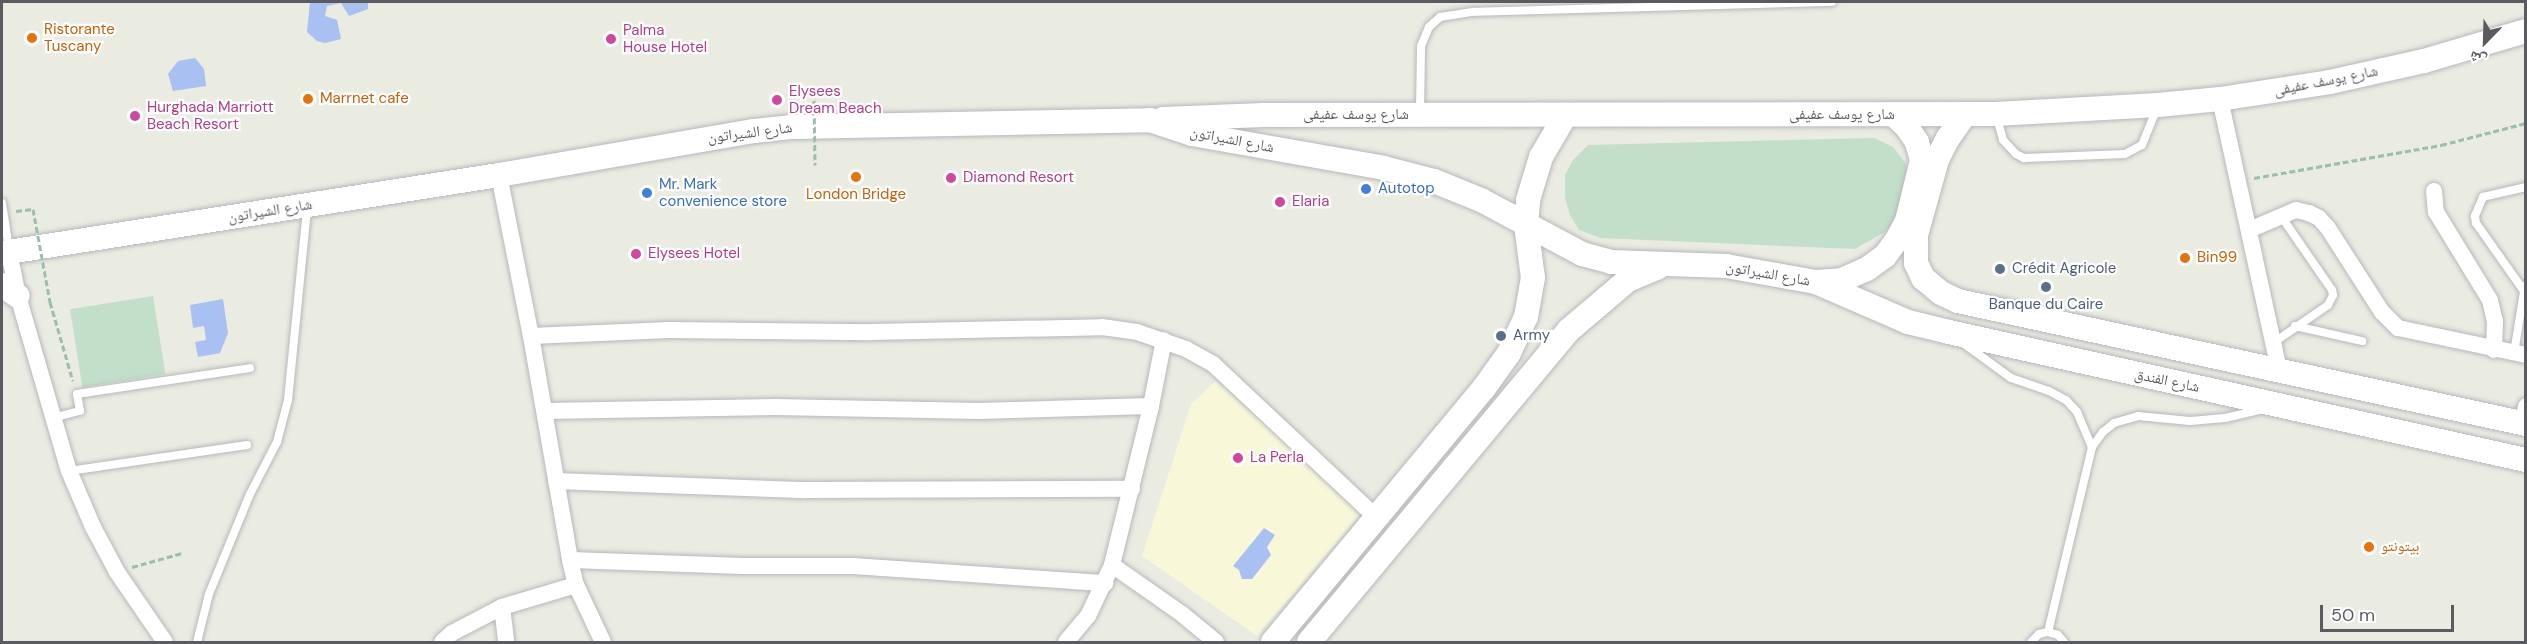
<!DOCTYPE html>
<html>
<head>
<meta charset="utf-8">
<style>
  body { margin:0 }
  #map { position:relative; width:2527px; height:644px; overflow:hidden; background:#eaebe1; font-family:"DM Sans","Noto Naskh Arabic",sans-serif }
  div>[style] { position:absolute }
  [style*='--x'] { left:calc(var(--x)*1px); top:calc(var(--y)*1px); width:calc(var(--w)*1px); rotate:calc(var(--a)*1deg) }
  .commercial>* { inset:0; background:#f8f8d9 }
  .green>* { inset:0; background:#c1dfc9; transform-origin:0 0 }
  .water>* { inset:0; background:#a9c0f3 }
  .path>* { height:3px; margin-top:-1.5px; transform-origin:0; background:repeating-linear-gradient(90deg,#9bbfae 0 6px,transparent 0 9px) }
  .roads { filter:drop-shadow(0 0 2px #b7b7bc) drop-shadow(0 0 2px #b7b7bc) }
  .lane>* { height:8px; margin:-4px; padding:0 4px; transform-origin:4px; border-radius:4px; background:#fff }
  .street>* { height:16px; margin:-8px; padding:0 8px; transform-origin:8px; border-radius:8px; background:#fff }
  .secondary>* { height:24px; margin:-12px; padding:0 12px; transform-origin:12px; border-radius:12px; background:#fff }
  .path-bridge>* { height:3px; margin-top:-1.5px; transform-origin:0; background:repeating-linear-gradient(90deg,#9bbfae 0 6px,transparent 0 9px) }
  .dots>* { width:16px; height:16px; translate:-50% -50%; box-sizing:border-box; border:3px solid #fff; border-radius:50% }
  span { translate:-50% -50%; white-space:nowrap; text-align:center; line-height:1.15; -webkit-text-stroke:4.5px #fff; paint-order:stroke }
  .food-label { font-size:15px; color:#c56008 }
  .left { translate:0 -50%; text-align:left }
  .hotel-label { font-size:15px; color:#b23c85 }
  .street-label { font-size:15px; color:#5a5b60 }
  .shop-label { font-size:15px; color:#366cbe }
  .service-label { font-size:15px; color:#4e5e75 }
  .frame { position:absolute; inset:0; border:3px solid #5a5b60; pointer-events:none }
  .north { position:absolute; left:2455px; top:12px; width:60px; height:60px; -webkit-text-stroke:4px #fff; paint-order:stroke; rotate:203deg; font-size:16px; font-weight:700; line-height:24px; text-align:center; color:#5a5b60 }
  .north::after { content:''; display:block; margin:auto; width:21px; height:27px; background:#5a5b60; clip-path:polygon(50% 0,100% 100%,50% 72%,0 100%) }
  .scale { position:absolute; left:2320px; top:605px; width:134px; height:27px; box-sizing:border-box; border:3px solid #5a5b60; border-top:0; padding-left:8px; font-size:18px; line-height:21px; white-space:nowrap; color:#5a5b60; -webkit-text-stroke:4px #fff; paint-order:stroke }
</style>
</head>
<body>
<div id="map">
  <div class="commercial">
    <div style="clip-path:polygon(1216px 381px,1362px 512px,1257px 636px,1142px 556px,1191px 404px)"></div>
  </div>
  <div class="green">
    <div style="clip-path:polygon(1874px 138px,1893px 147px,1906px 164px,1908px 180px,1898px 215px,1886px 231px,1855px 249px,1601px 238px,1579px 230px,1570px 215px,1565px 198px,1565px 175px,1573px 160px,1588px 145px)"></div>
    <div style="left:153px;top:296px;width:79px;height:84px;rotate:81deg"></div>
  </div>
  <div class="water">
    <div style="clip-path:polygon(310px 2px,368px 2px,368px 9px,349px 16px,341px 3px,327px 6px,325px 16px,337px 20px,341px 39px,325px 43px,317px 41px,307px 32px)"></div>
    <div style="clip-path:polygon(195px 58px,204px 69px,206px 86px,173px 91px,168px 74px,178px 61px)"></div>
    <div style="clip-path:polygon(223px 299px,228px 333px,220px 353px,198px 357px,195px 342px,206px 340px,204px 326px,193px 328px,190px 305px)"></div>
    <div style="clip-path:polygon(1264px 528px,1275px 535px,1267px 547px,1271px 555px,1252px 579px,1242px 579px,1239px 570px,1233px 566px)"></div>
  </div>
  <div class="path">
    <div style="--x:2254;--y:178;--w:190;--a:-10"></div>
    <div style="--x:2441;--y:145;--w:88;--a:-14.5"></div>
    <div style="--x:16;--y:211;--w:17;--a:-7"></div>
    <div style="--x:50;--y:302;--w:82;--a:73.8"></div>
    <div style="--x:132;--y:567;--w:52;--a:-15.6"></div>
  </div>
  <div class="roads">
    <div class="lane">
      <div style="--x:1420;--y:112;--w:66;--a:-89.1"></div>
      <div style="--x:1421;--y:46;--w:21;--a:-67"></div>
      <div style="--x:1429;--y:27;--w:15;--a:-42"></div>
      <div style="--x:1440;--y:17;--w:33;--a:-9"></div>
      <div style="--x:1473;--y:12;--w:359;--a:-1.6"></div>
      <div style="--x:1996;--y:115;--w:26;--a:74"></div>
      <div style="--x:2003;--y:140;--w:19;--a:47"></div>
      <div style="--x:2016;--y:154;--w:9;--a:27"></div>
      <div style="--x:2024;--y:158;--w:101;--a:-2.3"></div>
      <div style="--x:2125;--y:154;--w:19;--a:-28"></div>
      <div style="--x:2142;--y:145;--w:40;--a:-68"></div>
      <div style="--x:2526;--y:187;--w:44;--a:166.9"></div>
      <div style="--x:2483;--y:197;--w:21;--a:113"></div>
      <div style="--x:2475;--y:216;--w:7;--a:82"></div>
      <div style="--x:2476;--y:223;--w:83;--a:54.8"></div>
      <div style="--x:2524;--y:291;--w:6;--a:-72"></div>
      <div style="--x:2;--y:203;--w:47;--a:81.3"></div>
      <div style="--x:2295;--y:326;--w:69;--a:12.6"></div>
      <div style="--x:1963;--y:343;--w:59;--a:36.1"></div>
      <div style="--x:2011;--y:378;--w:40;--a:18.9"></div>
      <div style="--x:2049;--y:391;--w:19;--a:28"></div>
      <div style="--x:2066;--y:400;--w:16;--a:47"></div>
      <div style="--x:2077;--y:412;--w:38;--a:67"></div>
      <div style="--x:2273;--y:343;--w:67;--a:-34.6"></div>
      <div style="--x:2328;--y:305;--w:11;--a:-63"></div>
      <div style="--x:2333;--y:295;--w:5;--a:-101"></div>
      <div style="--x:2332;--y:290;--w:90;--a:-124.6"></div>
      <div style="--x:2514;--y:353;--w:63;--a:-80.8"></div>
      <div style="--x:53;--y:418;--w:28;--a:-15"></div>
      <div style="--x:80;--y:411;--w:17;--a:-100"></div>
      <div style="--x:77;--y:394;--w:175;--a:-8.5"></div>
      <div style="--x:69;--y:471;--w:180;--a:-8.3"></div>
      <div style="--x:2048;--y:632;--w:190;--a:-76.6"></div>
      <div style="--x:2092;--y:447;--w:19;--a:-54"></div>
      <div style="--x:2103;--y:432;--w:14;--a:-39"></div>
      <div style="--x:2114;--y:423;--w:25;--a:-16"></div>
      <div style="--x:2138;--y:416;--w:52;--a:5.5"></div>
      <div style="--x:2190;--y:421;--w:35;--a:-5"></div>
      <div style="--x:2225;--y:418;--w:39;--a:-13"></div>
      <div style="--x:197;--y:642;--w:49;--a:-76"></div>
      <div style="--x:209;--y:594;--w:108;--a:-67.7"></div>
      <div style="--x:250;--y:494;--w:59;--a:-62.6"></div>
      <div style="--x:277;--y:442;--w:43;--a:-75.3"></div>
      <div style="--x:288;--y:400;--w:192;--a:-84.3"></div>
      <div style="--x:2031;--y:642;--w:11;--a:-45"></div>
      <div style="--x:2039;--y:634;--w:9;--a:-13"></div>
      <div style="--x:2048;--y:632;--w:10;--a:17"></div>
      <div style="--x:2058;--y:635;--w:9;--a:49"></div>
    </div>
    <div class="street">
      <div style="--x:2220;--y:99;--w:277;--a:77.7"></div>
      <div style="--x:499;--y:175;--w:164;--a:78.8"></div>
      <div style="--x:531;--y:336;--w:227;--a:80.1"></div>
      <div style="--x:570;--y:560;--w:26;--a:77"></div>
      <div style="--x:576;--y:585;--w:63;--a:64.7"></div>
      <div style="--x:2434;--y:191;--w:21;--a:85"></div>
      <div style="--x:2436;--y:212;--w:103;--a:58.5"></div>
      <div style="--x:2490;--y:300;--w:22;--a:77"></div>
      <div style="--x:2495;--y:321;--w:29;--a:92"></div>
      <div style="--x:2249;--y:230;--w:51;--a:-23.1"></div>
      <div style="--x:2296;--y:210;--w:13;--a:13"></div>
      <div style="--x:2309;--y:213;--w:11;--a:27"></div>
      <div style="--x:2319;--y:218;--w:13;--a:48"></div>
      <div style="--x:2328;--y:228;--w:100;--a:57.3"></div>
      <div style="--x:2382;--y:312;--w:23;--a:45"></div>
      <div style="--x:2398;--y:328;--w:131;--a:11.9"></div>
      <div style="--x:9;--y:252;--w:45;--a:78.4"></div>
      <div style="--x:18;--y:296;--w:182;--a:73.8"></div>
      <div style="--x:69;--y:471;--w:61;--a:66.8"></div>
      <div style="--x:93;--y:527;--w:51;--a:61.9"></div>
      <div style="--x:117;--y:572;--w:85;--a:55.6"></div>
      <div style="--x:531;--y:336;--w:138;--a:-2.5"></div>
      <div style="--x:669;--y:330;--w:203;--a:0.6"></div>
      <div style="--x:872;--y:332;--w:230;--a:-1.2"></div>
      <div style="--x:1102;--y:327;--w:35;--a:8"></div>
      <div style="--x:1137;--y:332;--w:52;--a:19.1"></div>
      <div style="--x:1186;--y:349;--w:31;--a:29"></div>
      <div style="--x:1213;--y:364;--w:224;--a:43.2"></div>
      <div style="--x:545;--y:411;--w:230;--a:-1"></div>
      <div style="--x:775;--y:407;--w:204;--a:1.1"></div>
      <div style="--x:979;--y:411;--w:172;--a:-1.7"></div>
      <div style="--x:2523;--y:423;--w:17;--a:-80"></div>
      <div style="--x:556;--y:481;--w:250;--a:2.1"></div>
      <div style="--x:806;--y:490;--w:326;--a:-0.2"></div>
      <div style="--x:570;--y:560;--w:173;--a:2"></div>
      <div style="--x:743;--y:566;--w:110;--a:0"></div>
      <div style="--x:853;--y:566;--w:253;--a:3.9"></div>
      <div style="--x:1112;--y:565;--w:85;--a:35"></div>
      <div style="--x:1182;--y:614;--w:44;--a:39.5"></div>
      <div style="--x:502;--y:607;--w:35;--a:83"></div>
      <div style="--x:442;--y:642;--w:13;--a:-42"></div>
      <div style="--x:452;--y:633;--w:56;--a:-27.5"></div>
      <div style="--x:502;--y:607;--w:77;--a:-16.6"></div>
      <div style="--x:1066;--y:642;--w:34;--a:-50"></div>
      <div style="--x:1088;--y:616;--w:56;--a:-64.8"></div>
      <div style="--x:1112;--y:565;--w:164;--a:-76.2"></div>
      <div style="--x:1151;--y:406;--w:67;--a:-78.9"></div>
    </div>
    <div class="secondary">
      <div style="--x:1965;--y:114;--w:29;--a:125"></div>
      <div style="--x:1948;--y:138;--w:25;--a:117"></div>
      <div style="--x:1937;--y:160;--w:78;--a:105.6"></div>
      <div style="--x:1916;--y:235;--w:28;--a:90"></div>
      <div style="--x:1916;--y:263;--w:17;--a:65"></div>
      <div style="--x:1923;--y:278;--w:23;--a:40"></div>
      <div style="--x:1941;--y:293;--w:19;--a:25"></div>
      <div style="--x:1958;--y:301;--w:581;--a:12.22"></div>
      <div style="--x:1163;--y:119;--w:100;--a:-2.3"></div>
      <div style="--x:1263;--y:115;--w:733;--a:-0.08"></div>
      <div style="--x:1996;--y:114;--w:162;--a:-3.2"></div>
      <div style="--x:2158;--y:105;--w:62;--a:-5.5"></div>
      <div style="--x:2220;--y:99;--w:111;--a:-8.8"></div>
      <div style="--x:2330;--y:82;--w:96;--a:-12.6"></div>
      <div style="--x:2424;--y:61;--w:106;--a:-16.4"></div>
      <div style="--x:2;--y:253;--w:503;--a:-8.92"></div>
      <div style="--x:499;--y:175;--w:259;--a:-9.8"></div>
      <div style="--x:754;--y:131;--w:39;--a:-6"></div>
      <div style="--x:793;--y:127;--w:357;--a:-1.1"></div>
      <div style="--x:1150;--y:120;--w:44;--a:18.4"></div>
      <div style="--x:1192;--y:134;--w:195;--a:10"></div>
      <div style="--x:1384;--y:168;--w:52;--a:14.6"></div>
      <div style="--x:1434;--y:181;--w:51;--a:22"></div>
      <div style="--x:1481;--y:200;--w:115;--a:28.1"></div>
      <div style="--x:1582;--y:254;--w:30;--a:15"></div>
      <div style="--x:1611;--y:262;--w:115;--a:2"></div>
      <div style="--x:1726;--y:266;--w:91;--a:10.1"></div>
      <div style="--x:1816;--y:282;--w:26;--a:-4"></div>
      <div style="--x:1842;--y:280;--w:27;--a:-24"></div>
      <div style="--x:1867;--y:269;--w:22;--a:-36"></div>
      <div style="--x:1885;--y:256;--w:22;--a:-54"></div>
      <div style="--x:1898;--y:238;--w:19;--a:-62"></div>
      <div style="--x:1907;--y:221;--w:63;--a:-76.2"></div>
      <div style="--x:1922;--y:160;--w:19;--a:-106"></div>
      <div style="--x:1917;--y:142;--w:18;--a:-124"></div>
      <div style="--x:1907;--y:127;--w:18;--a:-137"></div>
      <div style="--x:1818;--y:283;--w:98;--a:23.4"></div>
      <div style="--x:1908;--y:322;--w:42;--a:13.7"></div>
      <div style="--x:1949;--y:332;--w:591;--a:12.51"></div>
      <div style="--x:2;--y:285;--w:19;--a:35"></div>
      <div style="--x:1273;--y:642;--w:330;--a:-50.3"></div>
      <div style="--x:1484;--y:388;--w:43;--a:-54.5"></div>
      <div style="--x:1509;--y:353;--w:40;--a:-65"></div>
      <div style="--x:1526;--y:317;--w:40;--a:-80"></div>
      <div style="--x:1533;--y:278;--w:53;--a:-97.5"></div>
      <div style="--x:1526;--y:225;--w:25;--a:-85"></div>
      <div style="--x:1528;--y:200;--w:45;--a:-73.2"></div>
      <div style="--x:1541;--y:157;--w:48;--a:-59.7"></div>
      <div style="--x:1309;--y:642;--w:406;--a:-50.2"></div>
      <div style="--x:1569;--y:330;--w:77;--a:-40.3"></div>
      <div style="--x:1628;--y:280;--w:33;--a:-23"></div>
    </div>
  </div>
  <div class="path-bridge">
    <div style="--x:814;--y:100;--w:65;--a:89.1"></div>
    <div style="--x:33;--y:209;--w:95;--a:79.6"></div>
  </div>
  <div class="dots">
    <div style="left:32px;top:38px;background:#e8710a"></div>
    <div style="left:611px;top:39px;background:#d1479c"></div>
    <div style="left:308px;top:99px;background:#e8710a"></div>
    <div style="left:777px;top:100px;background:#d1479c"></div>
    <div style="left:135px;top:116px;background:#d1479c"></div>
    <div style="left:856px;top:177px;background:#e8710a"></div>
    <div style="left:951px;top:178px;background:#d1479c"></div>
    <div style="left:1366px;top:189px;background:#3f7fe0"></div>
    <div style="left:647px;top:193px;background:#3f7fe0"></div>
    <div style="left:1280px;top:202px;background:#d1479c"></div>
    <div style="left:636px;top:254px;background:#d1479c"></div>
    <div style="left:2185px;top:258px;background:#e8710a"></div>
    <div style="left:2000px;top:269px;background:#5c6f8a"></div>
    <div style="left:2046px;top:287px;background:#5c6f8a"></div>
    <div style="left:1501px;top:336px;background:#5c6f8a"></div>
    <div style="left:1238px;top:458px;background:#d1479c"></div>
    <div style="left:2369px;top:547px;background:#e8710a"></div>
  </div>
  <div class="food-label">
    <span class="left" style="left:44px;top:38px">Ristorante<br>Tuscany</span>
    <span class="left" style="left:320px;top:99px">Marrnet cafe</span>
    <span style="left:856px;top:195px">London Bridge</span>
    <span class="left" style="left:2197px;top:258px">Bin99</span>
    <span class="left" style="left:2381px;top:547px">بيتونتو</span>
  </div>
  <div class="hotel-label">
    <span class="left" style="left:623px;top:39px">Palma<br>House Hotel</span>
    <span class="left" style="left:789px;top:100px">Elysees<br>Dream Beach</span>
    <span class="left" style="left:147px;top:116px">Hurghada Marriott<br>Beach Resort</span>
    <span class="left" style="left:963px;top:178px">Diamond Resort</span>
    <span class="left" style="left:1292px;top:202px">Elaria</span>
    <span class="left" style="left:648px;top:254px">Elysees Hotel</span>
    <span class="left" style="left:1250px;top:458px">La Perla</span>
  </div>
  <div class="street-label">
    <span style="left:2326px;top:81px;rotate:-11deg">شارع يوسف عفيفى</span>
    <span style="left:1356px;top:115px">شارع يوسف عفيفى</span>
    <span style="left:1842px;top:115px">شارع يوسف عفيفى</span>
    <span style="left:750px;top:133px;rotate:-7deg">شارع الشيراتون</span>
    <span style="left:1232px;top:140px;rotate:11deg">شارع الشيراتون</span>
    <span style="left:270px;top:211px;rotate:-9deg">شارع الشيراتون</span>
    <span style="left:1768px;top:274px;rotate:10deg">شارع الشيراتون</span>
    <span style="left:2167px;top:381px;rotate:12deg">شارع الفندق</span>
  </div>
  <div class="shop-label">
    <span class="left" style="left:659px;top:193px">Mr. Mark<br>convenience store</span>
    <span class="left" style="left:1378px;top:189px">Autotop</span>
  </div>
  <div class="service-label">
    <span class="left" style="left:2012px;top:269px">Crédit Agricole</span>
    <span style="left:2046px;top:305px">Banque du Caire</span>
    <span class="left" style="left:1513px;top:336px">Army</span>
  </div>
  <div class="frame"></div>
  <div class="north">ش</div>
  <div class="scale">50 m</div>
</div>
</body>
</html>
